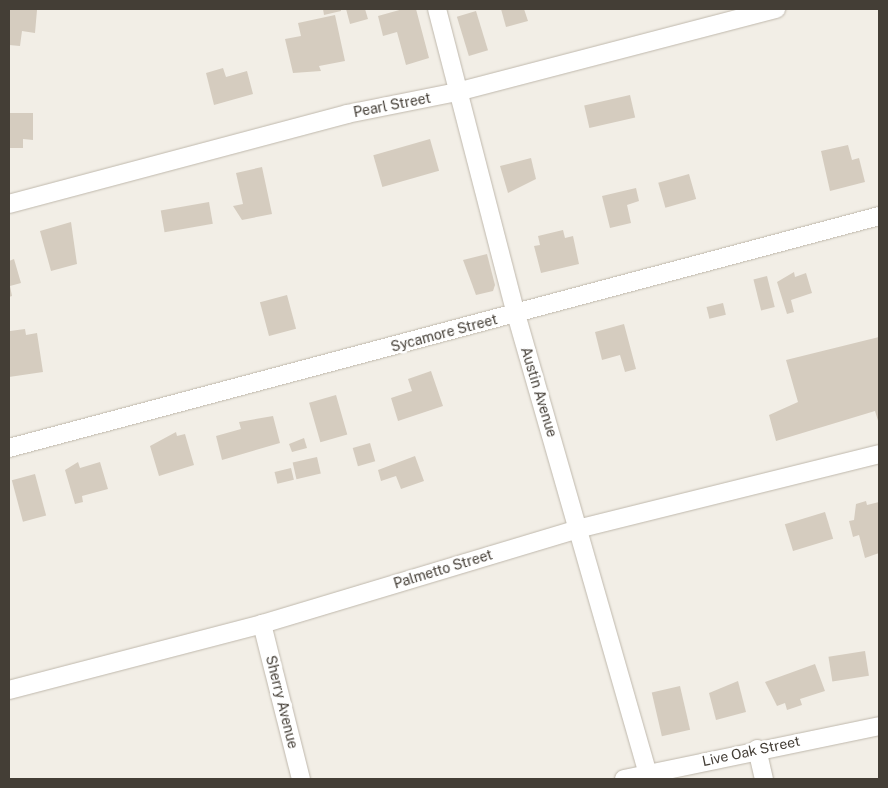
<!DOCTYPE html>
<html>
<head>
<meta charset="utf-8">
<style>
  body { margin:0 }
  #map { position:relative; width:888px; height:788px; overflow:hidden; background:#f2eee6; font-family:"Public Sans",sans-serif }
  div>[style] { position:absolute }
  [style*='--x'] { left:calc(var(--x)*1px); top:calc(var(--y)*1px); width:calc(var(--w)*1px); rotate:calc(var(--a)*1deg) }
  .building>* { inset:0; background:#d5ccbf; transform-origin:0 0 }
  .roads { filter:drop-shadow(0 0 1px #bfb8ac) drop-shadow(0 0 1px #bfb8ac) }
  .minor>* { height:18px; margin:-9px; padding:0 9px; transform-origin:9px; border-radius:9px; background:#fff }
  span { translate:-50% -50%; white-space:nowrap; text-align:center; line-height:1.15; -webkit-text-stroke:5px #fff; paint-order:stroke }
  .street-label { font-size:14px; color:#443e36 }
  .frame { position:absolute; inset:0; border:10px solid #443e36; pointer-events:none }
</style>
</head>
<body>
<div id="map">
  <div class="building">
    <div style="clip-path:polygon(9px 9px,37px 10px,35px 33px,22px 31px,20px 46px,9px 45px)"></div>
    <div style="clip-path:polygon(323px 9px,341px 9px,341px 11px,324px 15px)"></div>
    <div style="clip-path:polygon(346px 9px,365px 9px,368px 19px,350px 24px)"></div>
    <div style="clip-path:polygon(403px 9px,416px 9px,429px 58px,406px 65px,397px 32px,383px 36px,378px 16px)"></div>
    <div style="clip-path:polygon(501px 9px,524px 9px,528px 21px,506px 27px)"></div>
    <div style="left:476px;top:11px;width:41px;height:20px;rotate:73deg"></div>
    <div style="clip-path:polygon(335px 15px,345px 61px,319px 66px,321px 71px,293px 73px,285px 39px,301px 36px,298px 23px)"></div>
    <div style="clip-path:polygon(223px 68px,226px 77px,247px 71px,253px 94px,214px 105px,206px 73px)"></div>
    <div style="left:630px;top:95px;width:23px;height:47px;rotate:77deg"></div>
    <div style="clip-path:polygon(9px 113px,33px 113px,33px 140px,23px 139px,23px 148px,9px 148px)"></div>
    <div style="left:430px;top:139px;width:33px;height:59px;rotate:74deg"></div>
    <div style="clip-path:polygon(848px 145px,852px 160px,859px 158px,865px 182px,830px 191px,821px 151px)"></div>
    <div style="clip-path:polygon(531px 158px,536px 179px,508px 193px,500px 166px)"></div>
    <div style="clip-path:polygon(262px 167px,272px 214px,242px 220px,233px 206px,243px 204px,236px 173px)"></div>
    <div style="left:689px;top:174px;width:26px;height:32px;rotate:74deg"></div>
    <div style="clip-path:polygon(636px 188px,639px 201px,627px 205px,631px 223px,610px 228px,602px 196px)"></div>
    <div style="left:209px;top:202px;width:22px;height:49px;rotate:80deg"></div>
    <div style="clip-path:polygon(71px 222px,77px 264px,51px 271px,40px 231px)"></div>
    <div style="clip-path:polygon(563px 230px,565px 238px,573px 236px,579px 264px,541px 273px,534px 246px,540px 245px,538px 236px)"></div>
    <div style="clip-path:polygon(487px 254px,495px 285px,493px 291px,476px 295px,463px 260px)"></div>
    <div style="clip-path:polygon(14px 259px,21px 283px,10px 286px,12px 296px,9px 297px,9px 261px)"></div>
    <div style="clip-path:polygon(794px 272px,795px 277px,806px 273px,812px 293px,791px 300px,794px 312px,787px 314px,777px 282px)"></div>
    <div style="left:767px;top:276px;width:32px;height:14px;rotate:76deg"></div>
    <div style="left:287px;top:295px;width:35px;height:28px;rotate:75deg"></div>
    <div style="left:723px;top:303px;width:12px;height:17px;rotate:76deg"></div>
    <div style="clip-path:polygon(624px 324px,636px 369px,625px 372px,620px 355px,602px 360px,595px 332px)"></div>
    <div style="clip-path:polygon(25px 329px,26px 335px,37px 333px,43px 372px,9px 377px,10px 331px)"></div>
    <div style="clip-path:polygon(879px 337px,879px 424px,875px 411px,776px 441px,769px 415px,798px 402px,786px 360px)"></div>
    <div style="clip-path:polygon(431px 371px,443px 406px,398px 421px,391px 398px,412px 391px,408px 379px)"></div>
    <div style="left:336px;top:395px;width:41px;height:28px;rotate:74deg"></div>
    <div style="clip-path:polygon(273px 416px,280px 443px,222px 460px,216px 436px,241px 429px,239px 422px)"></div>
    <div style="clip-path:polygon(176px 432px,177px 436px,185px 434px,194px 465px,159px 476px,150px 446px)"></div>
    <div style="clip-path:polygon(304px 438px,307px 448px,292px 452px,289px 444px)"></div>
    <div style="left:370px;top:443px;width:19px;height:18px;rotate:74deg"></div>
    <div style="clip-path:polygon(415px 456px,424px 481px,401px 489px,396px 476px,381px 481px,378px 470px)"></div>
    <div style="left:317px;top:457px;width:17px;height:25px;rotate:77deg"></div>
    <div style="clip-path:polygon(78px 462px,80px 468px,100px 462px,108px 489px,82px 496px,83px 502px,75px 504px,65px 470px)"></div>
    <div style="left:291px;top:468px;width:12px;height:17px;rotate:76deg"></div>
    <div style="left:35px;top:474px;width:43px;height:24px;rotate:75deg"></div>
    <div style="clip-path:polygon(866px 501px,867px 505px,879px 502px,879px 553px,865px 558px,859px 535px,853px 537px,849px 521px,854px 520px,856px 504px)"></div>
    <div style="left:825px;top:512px;width:28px;height:42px;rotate:73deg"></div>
    <div style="left:865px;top:651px;width:25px;height:37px;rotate:81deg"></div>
    <div style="clip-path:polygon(815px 664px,825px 691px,800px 699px,802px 705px,787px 710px,785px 703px,777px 706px,765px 682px)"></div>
    <div style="clip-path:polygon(738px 681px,746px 712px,716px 720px,709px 693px)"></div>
    <div style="left:680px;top:686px;width:45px;height:29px;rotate:77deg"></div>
  </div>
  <div class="roads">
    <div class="minor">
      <div style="--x:437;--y:9;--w:315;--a:75.5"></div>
      <div style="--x:516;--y:314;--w:478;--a:74"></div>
      <div style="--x:9;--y:204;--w:350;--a:-14.9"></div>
      <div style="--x:347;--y:114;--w:112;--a:-11.3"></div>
      <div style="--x:457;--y:92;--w:330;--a:-14.6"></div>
      <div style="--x:9;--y:448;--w:900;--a:-14.93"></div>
      <div style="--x:262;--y:624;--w:160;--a:75.9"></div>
      <div style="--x:9;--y:690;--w:261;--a:-14.6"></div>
      <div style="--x:262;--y:624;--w:333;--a:-16.7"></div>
      <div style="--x:581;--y:528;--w:307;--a:-13.9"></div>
      <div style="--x:757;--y:749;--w:31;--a:77"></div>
      <div style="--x:624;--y:779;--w:260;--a:-11.7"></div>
    </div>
  </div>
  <div class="street-label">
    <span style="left:392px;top:105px;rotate:-11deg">Pearl Street</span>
    <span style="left:444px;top:333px;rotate:-15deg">Sycamore Street</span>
    <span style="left:539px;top:392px;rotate:73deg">Austin Avenue</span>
    <span style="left:443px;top:569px;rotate:-17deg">Palmetto Street</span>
    <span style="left:282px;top:702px;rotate:76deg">Sherry Avenue</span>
    <span style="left:751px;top:751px;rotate:-12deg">Live Oak Street</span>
  </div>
  <div class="frame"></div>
</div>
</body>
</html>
